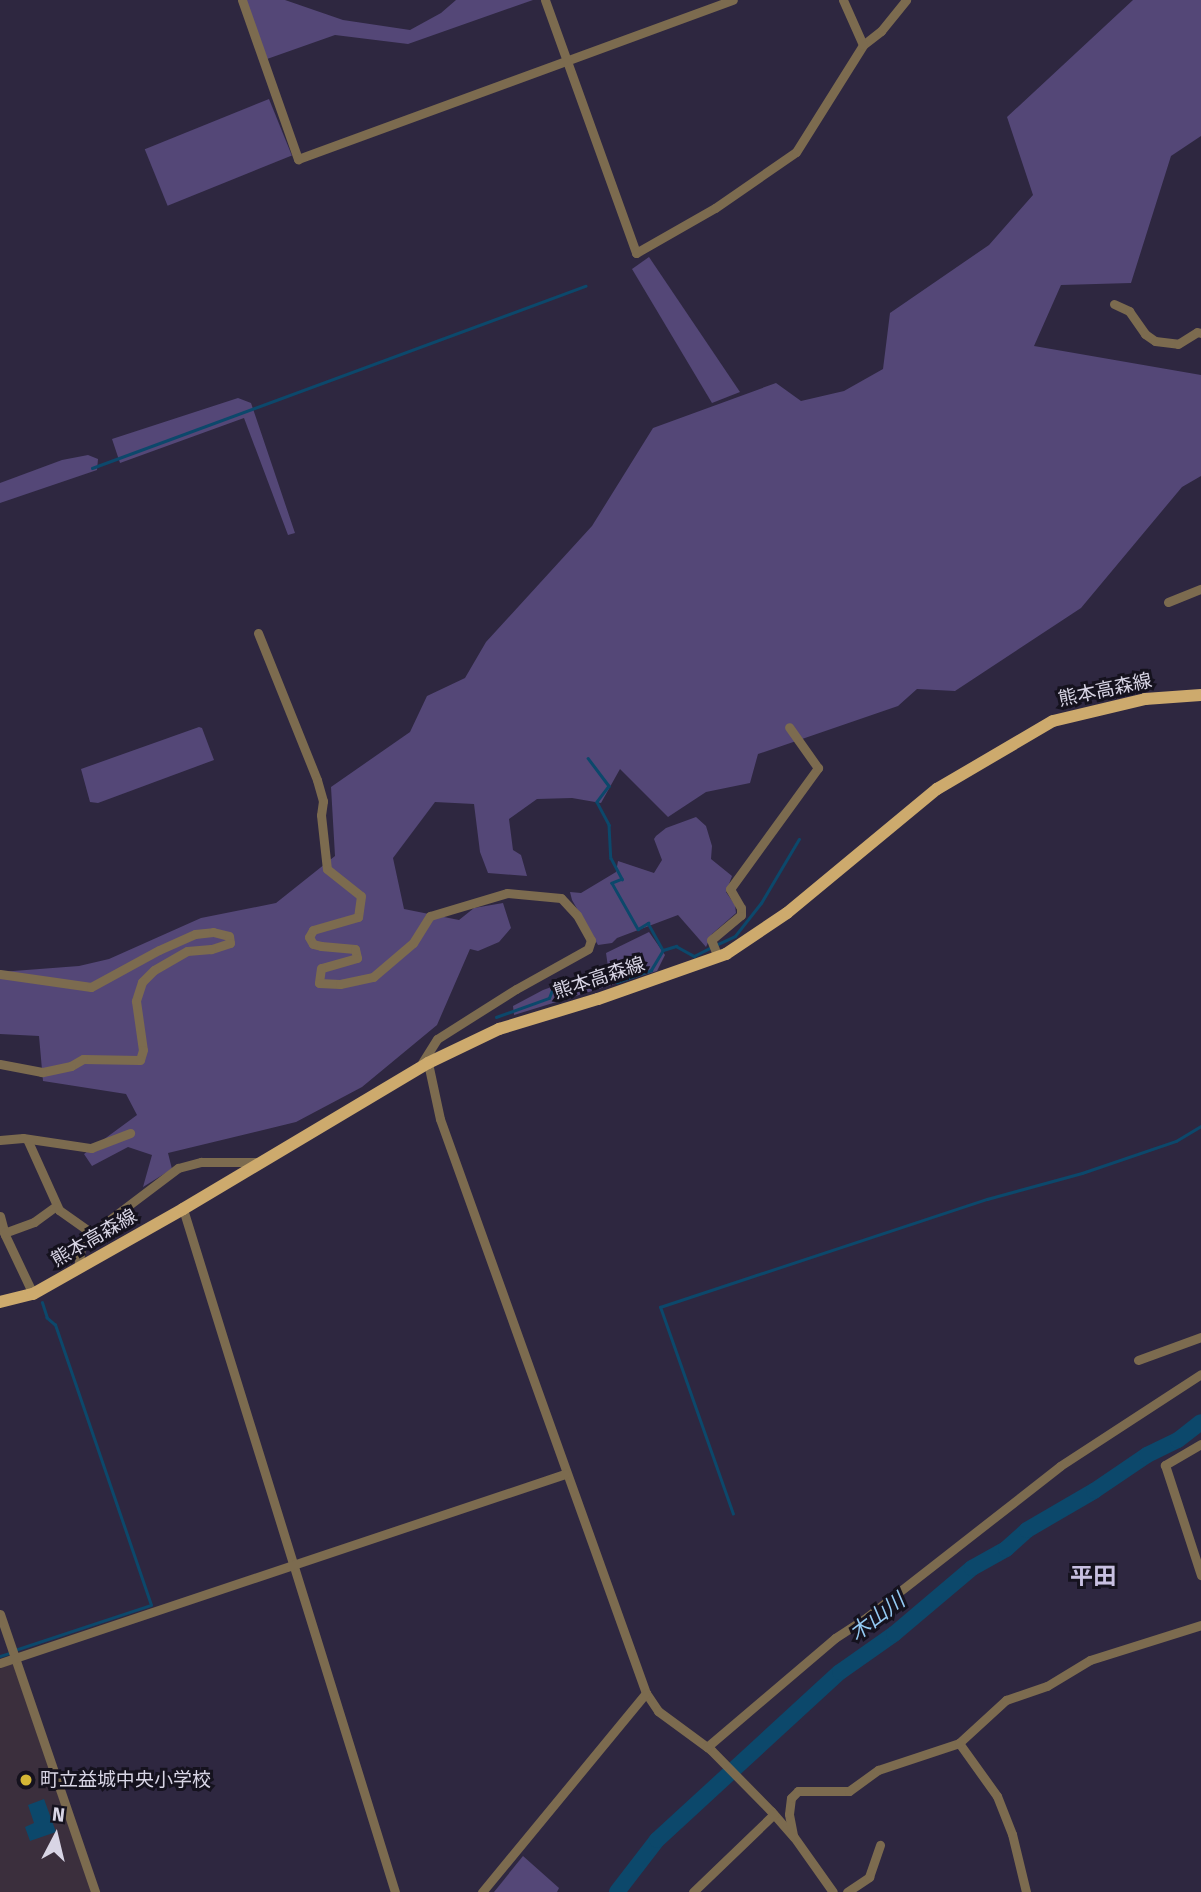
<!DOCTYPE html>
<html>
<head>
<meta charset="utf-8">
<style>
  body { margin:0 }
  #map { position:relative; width:1201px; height:1892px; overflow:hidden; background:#2e2740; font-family:"Fira Sans","Noto Sans JP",sans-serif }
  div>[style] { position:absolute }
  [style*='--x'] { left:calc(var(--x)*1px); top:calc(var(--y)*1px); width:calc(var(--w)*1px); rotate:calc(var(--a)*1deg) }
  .education>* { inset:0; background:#3b2f3d }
  .green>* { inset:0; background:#544777; transform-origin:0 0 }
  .water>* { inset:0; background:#0c486b }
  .stream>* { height:2.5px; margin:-1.25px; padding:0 1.25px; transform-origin:1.25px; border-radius:1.25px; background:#0c486b }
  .river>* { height:16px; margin:-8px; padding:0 8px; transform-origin:8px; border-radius:8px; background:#0c486b }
  .minor>* { height:9px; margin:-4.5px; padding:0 4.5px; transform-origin:4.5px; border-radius:4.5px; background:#7c6b4f }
  .major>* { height:12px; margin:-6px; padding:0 6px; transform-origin:6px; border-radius:6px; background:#cdaa6d }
  .dots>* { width:19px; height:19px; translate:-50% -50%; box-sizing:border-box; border:4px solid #15121e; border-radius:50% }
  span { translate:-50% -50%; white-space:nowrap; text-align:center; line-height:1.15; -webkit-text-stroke:6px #15121e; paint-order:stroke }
  .street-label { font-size:19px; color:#d8d5e5 }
  .poi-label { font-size:19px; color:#d8d5e5 }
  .left { translate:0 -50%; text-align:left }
  .water-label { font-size:21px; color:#94caf3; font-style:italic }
  .quarter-label { font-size:23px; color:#c8c0e1; font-weight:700 }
  .north { position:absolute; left:21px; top:1801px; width:70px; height:70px; -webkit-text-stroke:5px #15121e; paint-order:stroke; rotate:7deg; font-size:19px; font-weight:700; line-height:28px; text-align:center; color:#d8d5e5 }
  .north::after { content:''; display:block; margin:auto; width:24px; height:32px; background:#d8d5e5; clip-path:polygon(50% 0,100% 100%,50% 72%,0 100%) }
</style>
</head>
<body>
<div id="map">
  <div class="education">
    <div style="clip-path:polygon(13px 1663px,91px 1892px,0 1892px,0 1668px)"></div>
  </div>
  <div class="green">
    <div style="clip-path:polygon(246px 0,285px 0,343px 20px,410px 30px,441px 13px,456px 0,533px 0,408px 44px,335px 35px,267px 59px)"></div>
    <div style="clip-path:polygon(1133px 0,1201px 0,1201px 136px,1171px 156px,1131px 283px,1061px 285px,1034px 346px,1201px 375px,1201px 476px,1182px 487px,1081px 608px,955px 691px,917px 689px,898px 706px,758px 754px,750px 783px,706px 792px,668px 817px,620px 769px,601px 803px,572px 798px,537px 799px,509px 819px,513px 850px,521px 855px,527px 876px,488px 873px,480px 852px,474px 804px,435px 802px,393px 858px,404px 909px,459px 920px,474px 908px,503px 903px,511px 928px,499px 942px,478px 951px,470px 949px,437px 1025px,362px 1087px,296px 1122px,168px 1153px,172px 1169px,143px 1187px,152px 1155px,128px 1147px,92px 1166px,84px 1154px,137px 1115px,126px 1094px,43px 1081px,39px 1036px,0 1034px,0 972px,79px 966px,109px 959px,201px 918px,276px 903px,335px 856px,331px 787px,410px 732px,427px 696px,465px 678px,486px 642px,592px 526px,653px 428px,776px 383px,801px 401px,844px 391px,883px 369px,890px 313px,989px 245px,1033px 195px,1007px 117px)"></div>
    <div style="left:269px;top:99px;width:61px;height:134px;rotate:68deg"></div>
    <div style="clip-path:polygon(649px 257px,740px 392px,712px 403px,632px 269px)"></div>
    <div style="clip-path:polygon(238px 398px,251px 403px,295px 533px,288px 535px,244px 418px,120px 463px,112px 439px)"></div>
    <div style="clip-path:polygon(88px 455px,98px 459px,97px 470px,0 503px,0 483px,62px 460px)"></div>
    <div style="clip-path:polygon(199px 727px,202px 728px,214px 760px,98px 803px,90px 802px,81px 769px)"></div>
    <div style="clip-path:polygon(696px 817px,706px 826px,712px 846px,711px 859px,732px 876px,726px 892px,735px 905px,736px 913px,712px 934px,706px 947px,678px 915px,617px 938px,612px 943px,598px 945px,572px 900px,570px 892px,581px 893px,616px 872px,618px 861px,654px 873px,662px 860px,654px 839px,656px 836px,666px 828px)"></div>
    <div style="clip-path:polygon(649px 932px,665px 955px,657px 971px,514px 1015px,513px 1006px,543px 990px,608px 967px,606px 953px)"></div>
    <div style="clip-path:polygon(523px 1856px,559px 1888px,557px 1892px,494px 1892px)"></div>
  </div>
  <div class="water">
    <div style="clip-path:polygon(44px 1799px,56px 1832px,30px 1841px,25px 1827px,34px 1823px,28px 1805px)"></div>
  </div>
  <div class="stream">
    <div style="--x:92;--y:468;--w:526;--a:-20.26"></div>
    <div style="--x:588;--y:758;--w:35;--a:53"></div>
    <div style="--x:609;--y:786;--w:20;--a:127"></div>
    <div style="--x:597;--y:802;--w:26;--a:62"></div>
    <div style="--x:609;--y:825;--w:33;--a:87"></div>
    <div style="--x:611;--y:858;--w:24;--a:62"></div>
    <div style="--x:622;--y:879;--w:11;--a:158"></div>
    <div style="--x:612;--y:883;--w:53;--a:60.5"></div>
    <div style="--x:638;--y:929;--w:12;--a:-31"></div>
    <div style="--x:648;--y:923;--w:31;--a:61"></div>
    <div style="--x:716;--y:945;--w:21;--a:-25"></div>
    <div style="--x:735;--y:936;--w:42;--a:-51.8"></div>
    <div style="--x:761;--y:903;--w:74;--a:-59.3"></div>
    <div style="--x:496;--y:1017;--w:56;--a:-19.7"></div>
    <div style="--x:549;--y:998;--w:9;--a:-69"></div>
    <div style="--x:552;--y:990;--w:56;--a:-17.8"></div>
    <div style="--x:605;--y:973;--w:6;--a:9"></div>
    <div style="--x:611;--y:974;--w:10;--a:53"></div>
    <div style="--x:617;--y:982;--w:36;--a:-19"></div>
    <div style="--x:651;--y:970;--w:23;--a:-59"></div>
    <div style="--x:663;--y:950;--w:14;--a:-17"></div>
    <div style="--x:676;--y:946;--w:21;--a:29"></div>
    <div style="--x:694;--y:956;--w:18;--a:-27"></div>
    <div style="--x:733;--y:1514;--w:219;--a:-109.4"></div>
    <div style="--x:660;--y:1307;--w:344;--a:-18.3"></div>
    <div style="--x:987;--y:1199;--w:98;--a:-15.3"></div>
    <div style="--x:1082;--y:1173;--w:99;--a:-18.8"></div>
    <div style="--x:1176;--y:1141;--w:29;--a:-31"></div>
    <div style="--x:15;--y:1650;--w:143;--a:-18.3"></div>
    <div style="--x:151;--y:1605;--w:296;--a:-108.9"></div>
    <div style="--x:55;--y:1325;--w:11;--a:-139"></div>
    <div style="--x:47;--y:1318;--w:16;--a:-108"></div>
    <div style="--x:0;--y:1656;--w:9;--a:-18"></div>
  </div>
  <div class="river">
    <div style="--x:617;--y:1892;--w:66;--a:-52.4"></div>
    <div style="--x:657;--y:1840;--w:248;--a:-42.6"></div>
    <div style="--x:840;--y:1672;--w:66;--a:-35.1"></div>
    <div style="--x:894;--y:1634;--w:102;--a:-40.2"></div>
    <div style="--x:972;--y:1568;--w:39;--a:-29"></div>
    <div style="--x:1006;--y:1549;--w:28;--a:-42"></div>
    <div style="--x:1027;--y:1530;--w:78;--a:-30.2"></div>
    <div style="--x:1094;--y:1491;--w:64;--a:-34.2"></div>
    <div style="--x:1147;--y:1455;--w:34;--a:-26"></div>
    <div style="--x:1178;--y:1440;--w:29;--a:-38"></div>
  </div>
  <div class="minor">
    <div style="--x:242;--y:0;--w:169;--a:70.6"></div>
    <div style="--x:298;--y:159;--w:463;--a:-20.1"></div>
    <div style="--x:545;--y:0;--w:269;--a:70.2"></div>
    <div style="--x:636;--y:253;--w:91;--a:-29.7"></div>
    <div style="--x:715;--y:208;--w:98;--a:-34.7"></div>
    <div style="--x:796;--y:152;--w:126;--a:-57.9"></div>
    <div style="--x:863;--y:45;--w:23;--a:-38"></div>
    <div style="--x:881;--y:31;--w:40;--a:-51"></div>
    <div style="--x:843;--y:0;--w:49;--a:66"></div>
    <div style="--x:1114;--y:304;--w:17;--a:25"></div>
    <div style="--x:1129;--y:311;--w:28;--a:55"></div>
    <div style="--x:1145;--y:334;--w:12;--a:35"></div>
    <div style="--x:1155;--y:341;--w:23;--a:7"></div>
    <div style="--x:1178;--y:344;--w:22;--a:-32"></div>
    <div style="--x:1197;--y:332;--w:4;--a:14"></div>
    <div style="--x:1168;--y:602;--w:35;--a:-22"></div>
    <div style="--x:258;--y:633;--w:158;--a:68.1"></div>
    <div style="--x:317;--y:780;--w:22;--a:74"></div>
    <div style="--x:323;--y:801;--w:14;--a:98"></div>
    <div style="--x:321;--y:815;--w:54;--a:83.7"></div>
    <div style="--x:327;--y:869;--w:43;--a:38.5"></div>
    <div style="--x:361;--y:896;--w:21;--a:98"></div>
    <div style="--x:358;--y:917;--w:47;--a:163.9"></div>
    <div style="--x:313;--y:930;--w:8;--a:120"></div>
    <div style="--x:309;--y:937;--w:8;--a:60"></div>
    <div style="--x:313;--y:944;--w:8;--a:14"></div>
    <div style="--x:321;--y:946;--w:34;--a:5"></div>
    <div style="--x:355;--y:949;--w:9;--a:77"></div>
    <div style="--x:357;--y:958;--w:37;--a:164"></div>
    <div style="--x:321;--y:968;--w:15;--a:98"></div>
    <div style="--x:319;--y:983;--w:21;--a:3"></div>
    <div style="--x:340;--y:984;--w:34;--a:-12"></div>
    <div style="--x:373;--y:977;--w:52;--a:-40.4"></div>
    <div style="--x:413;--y:943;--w:32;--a:-58"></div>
    <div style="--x:430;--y:916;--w:80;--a:-16.6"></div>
    <div style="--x:507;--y:893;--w:54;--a:5.3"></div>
    <div style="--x:561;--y:898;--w:23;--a:47"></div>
    <div style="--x:577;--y:915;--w:29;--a:61"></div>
    <div style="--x:591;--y:940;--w:9;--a:108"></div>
    <div style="--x:588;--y:949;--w:82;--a:150.9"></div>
    <div style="--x:516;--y:989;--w:93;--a:147.7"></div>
    <div style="--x:437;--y:1039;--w:28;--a:122"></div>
    <div style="--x:718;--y:957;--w:18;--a:-112"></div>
    <div style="--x:711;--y:940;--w:39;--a:-40"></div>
    <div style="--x:741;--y:915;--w:7;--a:-90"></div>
    <div style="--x:741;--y:908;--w:22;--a:-120"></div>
    <div style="--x:730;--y:889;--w:150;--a:-54"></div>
    <div style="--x:818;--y:768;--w:50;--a:-125.3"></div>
    <div style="--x:0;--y:974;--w:92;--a:8.1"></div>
    <div style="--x:91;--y:987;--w:77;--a:-28.6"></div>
    <div style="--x:159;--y:950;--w:39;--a:-24"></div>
    <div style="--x:195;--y:934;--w:18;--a:-6"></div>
    <div style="--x:213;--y:932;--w:16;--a:14"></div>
    <div style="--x:229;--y:936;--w:7;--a:82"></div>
    <div style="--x:230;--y:943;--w:20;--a:162"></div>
    <div style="--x:211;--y:949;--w:24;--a:175"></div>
    <div style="--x:187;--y:951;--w:38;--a:150"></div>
    <div style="--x:154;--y:970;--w:17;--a:135"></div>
    <div style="--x:142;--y:982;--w:20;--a:108"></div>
    <div style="--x:136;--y:1001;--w:49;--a:81.9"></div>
    <div style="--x:143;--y:1050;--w:10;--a:107"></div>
    <div style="--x:140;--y:1060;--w:57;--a:-179"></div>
    <div style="--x:83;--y:1059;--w:14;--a:150"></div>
    <div style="--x:71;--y:1066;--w:30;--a:168"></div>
    <div style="--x:42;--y:1072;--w:43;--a:-169.2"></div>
    <div style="--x:428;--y:1063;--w:57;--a:77.9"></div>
    <div style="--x:440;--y:1119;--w:610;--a:70.26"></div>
    <div style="--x:646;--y:1693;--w:22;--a:56"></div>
    <div style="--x:658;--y:1711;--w:66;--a:36.3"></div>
    <div style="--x:711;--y:1750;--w:86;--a:45.5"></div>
    <div style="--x:771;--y:1811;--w:35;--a:49"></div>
    <div style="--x:794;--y:1837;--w:67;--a:54.7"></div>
    <div style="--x:27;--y:1139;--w:78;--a:65.7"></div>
    <div style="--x:59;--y:1210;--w:42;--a:35.2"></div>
    <div style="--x:0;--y:1140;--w:23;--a:-5"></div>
    <div style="--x:23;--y:1138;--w:69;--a:8.4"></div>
    <div style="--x:91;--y:1148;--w:42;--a:-21"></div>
    <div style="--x:183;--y:1209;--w:715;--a:72.76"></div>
    <div style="--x:0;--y:1216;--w:20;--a:75"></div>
    <div style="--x:5;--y:1235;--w:65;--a:64.6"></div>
    <div style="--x:4;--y:1233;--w:32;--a:-20"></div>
    <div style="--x:34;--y:1222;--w:27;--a:-36"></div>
    <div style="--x:78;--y:1269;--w:21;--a:-82"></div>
    <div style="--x:81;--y:1248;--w:23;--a:-50"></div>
    <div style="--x:96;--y:1230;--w:103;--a:-37.1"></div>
    <div style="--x:178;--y:1168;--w:24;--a:-15"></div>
    <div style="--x:201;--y:1162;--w:58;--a:0"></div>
    <div style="--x:1138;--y:1360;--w:67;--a:-20.1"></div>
    <div style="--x:1201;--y:1444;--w:42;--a:149.7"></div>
    <div style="--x:1165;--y:1465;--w:116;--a:71.9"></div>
    <div style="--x:0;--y:1614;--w:294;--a:71.1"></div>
    <div style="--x:0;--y:1663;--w:596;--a:-18.5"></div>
    <div style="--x:959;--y:1743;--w:65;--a:54.4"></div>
    <div style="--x:997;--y:1796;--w:41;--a:68.5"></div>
    <div style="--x:1012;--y:1834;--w:60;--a:76.4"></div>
    <div style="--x:707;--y:1747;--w:168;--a:-40.4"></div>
    <div style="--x:835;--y:1638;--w:38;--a:-33"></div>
    <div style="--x:867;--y:1617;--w:245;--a:-38"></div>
    <div style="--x:1060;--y:1466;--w:168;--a:-33.1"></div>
    <div style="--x:793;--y:1835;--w:21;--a:-101"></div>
    <div style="--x:789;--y:1814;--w:16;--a:-83"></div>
    <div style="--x:791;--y:1798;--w:10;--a:-45"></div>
    <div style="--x:798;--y:1791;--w:51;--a:0"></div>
    <div style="--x:849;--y:1791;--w:36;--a:-36"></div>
    <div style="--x:878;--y:1770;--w:85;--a:-18.4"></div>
    <div style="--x:959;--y:1743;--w:64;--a:-42.5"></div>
    <div style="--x:1006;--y:1700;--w:43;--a:-18.9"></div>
    <div style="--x:1047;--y:1686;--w:50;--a:-31.2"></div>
    <div style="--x:1090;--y:1660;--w:116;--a:-17.5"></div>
    <div style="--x:482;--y:1892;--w:258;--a:-50.5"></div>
    <div style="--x:693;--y:1892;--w:112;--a:-43.9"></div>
    <div style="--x:847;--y:1892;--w:27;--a:-34"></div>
    <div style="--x:869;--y:1877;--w:34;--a:-71"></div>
  </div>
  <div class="major">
    <div style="--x:0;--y:1302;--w:34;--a:-14"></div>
    <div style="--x:33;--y:1294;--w:172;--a:-29.5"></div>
    <div style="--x:183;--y:1209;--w:285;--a:-30.8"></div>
    <div style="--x:428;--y:1063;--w:79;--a:-25.6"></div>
    <div style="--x:499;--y:1029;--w:103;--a:-16.9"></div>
    <div style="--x:598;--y:999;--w:136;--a:-19.4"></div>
    <div style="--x:726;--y:954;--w:73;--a:-33.9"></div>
    <div style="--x:787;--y:913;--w:195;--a:-39.6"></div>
    <div style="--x:937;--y:789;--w:134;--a:-30.4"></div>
    <div style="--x:1053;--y:721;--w:95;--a:-13.4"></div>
    <div style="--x:1145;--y:699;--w:56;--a:-4.1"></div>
  </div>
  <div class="dots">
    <div style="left:26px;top:1780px;background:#d4b635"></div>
  </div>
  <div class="street-label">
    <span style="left:1105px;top:690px;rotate:-12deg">熊本高森線</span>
    <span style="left:599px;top:978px;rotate:-18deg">熊本高森線</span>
    <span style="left:94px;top:1238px;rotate:-30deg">熊本高森線</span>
  </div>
  <div class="poi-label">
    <span class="left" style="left:40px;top:1780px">町立益城中央小学校</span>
  </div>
  <div class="water-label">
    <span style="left:877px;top:1617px;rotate:-37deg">木山川</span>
  </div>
  <div class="quarter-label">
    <span style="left:1093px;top:1576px">平田</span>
  </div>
  <div class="north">N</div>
</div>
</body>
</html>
